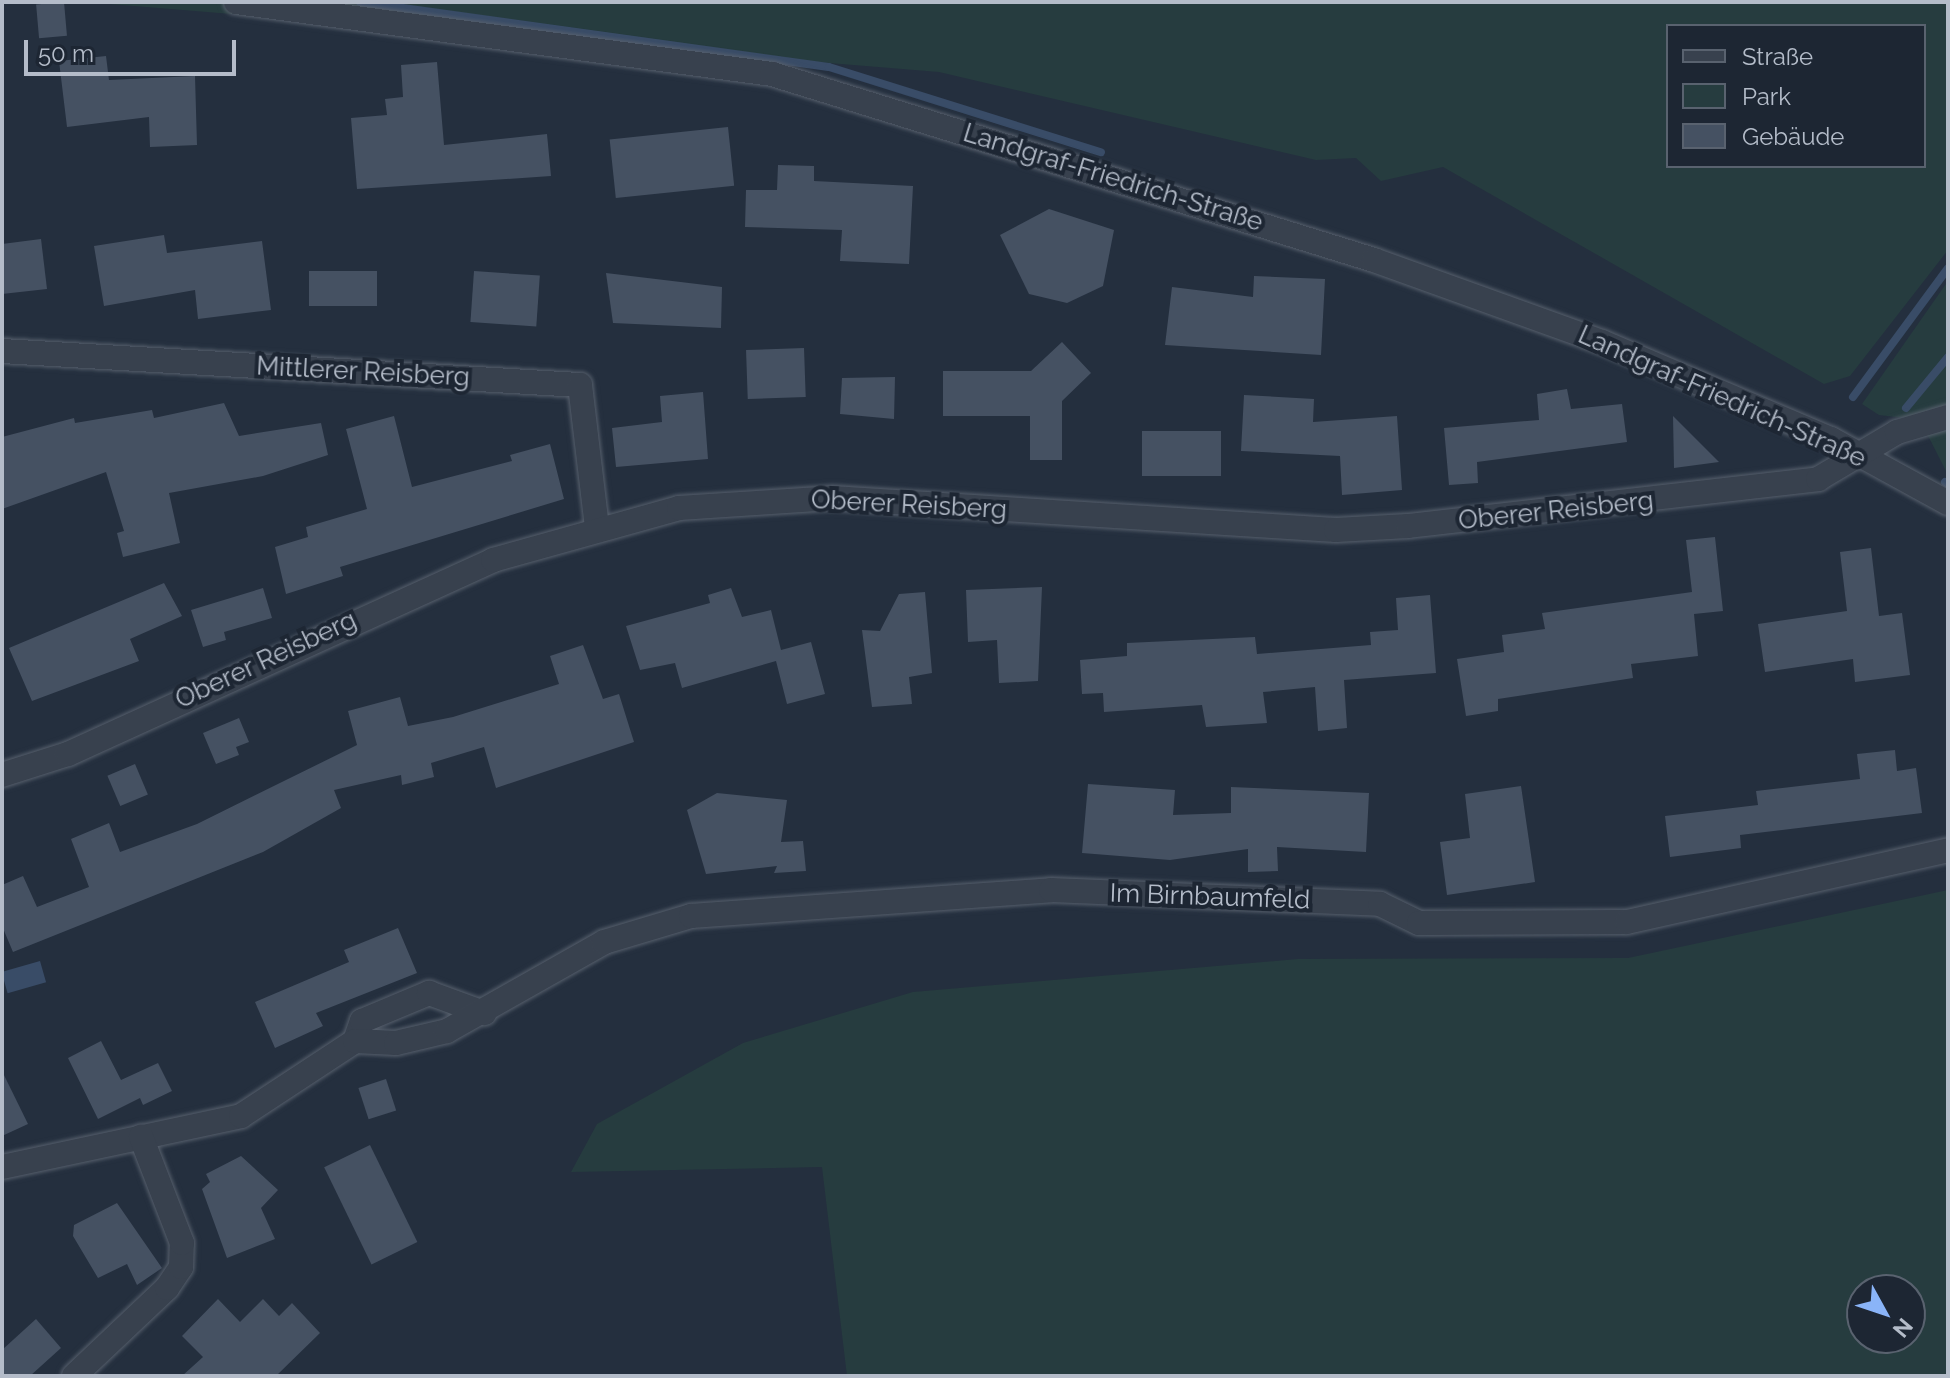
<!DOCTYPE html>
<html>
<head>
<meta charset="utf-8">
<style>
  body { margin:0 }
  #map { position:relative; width:1950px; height:1378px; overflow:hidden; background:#242f3e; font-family:Raleway,sans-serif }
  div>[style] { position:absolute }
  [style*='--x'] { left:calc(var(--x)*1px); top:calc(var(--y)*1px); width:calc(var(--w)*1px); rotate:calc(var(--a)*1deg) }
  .green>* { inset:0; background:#263c3f }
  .water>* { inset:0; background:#394c67; transform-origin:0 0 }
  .stream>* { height:8px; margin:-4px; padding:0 4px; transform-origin:4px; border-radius:4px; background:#394c67 }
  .building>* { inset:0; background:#455162; transform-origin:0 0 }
  .roads { filter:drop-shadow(0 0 2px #565f6c) drop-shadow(0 0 2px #565f6c) }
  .minor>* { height:24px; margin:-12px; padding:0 12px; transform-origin:12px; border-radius:12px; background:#38414e }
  span { translate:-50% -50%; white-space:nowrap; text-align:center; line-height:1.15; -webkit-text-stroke:8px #1d2633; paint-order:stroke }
  .street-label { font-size:26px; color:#b4bcc9 }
  .frame { position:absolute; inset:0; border:4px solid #b4bcc9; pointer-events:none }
  .legend { position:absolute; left:1666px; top:24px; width:260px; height:144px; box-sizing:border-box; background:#1d2633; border:2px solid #59626f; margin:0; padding:10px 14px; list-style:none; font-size:24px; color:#b4bcc9 }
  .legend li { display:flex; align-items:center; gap:16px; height:40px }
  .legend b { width:40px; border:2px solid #59626f }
  .north { position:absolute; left:1846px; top:1274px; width:80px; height:80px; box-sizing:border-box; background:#1d2633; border:2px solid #59626f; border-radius:50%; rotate:130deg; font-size:22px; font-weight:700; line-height:32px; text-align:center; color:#b4bcc9 }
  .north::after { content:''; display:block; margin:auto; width:28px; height:36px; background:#8ab4f8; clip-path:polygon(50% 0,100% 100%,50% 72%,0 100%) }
  .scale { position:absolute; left:24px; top:40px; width:212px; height:36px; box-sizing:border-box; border:4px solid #b4bcc9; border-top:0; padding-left:10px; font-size:24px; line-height:28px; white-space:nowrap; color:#b4bcc9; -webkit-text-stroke:6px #1d2633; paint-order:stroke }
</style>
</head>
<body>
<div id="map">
  <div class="green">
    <div style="clip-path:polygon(evenodd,85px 2px,1948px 2px,1948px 250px,1850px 376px,1824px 384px,1443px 167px,1381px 181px,1356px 158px,1316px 160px,939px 72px,85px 2px,1668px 26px,1924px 26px,1924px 166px,1668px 166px,1668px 26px)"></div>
    <div style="clip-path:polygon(1948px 281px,1948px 475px,1920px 420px,1879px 415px,1862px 404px)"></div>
    <div style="clip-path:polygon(evenodd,1948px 890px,1948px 1376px,847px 1376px,822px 1167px,571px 1172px,597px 1124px,743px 1043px,913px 992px,1298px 959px,1628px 958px,1948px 890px,1910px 1290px,1910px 1338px,1862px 1338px,1862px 1290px,1910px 1290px)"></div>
  </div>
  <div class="water">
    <div style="left:40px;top:961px;width:22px;height:40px;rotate:74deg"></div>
  </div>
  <div class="stream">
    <div style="--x:360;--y:2;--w:473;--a:7.9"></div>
    <div style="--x:829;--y:67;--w:285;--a:17.4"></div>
    <div style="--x:1853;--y:397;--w:160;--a:-53.6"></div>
    <div style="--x:1906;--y:408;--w:66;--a:-50.5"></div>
    <div style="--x:1945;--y:482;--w:4;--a:34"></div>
  </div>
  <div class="building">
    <div style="left:64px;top:2px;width:34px;height:28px;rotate:85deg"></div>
    <div style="clip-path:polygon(106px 56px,109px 80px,195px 76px,197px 145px,150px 147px,149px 117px,67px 127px,59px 61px)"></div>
    <div style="clip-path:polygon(437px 62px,444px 145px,547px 134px,551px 176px,357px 189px,351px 118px,387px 115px,385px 99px,403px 97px,401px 65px)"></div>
    <div style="left:728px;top:127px;width:59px;height:119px;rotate:84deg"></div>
    <div style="clip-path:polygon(778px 165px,814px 166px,814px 181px,913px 186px,909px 264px,840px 261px,842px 230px,745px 227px,746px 190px,777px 190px)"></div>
    <div style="clip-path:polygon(1049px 209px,1114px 230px,1103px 286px,1067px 303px,1029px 294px,1000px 235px)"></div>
    <div style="clip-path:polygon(164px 235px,167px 253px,262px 241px,271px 310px,198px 319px,195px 290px,104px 306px,94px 246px)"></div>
    <div style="clip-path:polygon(41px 239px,47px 289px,2px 294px,2px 244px)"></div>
    <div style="left:309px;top:271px;width:68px;height:35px"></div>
    <div style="left:474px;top:271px;width:66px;height:51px;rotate:4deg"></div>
    <div style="clip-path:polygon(606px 273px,722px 287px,721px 328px,613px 323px)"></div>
    <div style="clip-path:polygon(1254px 276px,1325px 279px,1321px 355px,1165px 345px,1172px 287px,1253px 297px)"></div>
    <div style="clip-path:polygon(1062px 342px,1091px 373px,1062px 401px,1062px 460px,1030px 460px,1030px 416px,943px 416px,943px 371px,1031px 371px)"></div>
    <div style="left:804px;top:348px;width:49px;height:58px;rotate:88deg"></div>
    <div style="clip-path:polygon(895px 377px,894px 419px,840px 414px,842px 378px)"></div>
    <div style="clip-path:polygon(1567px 389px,1571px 409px,1622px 404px,1627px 442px,1477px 462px,1478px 483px,1449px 485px,1444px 428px,1539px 420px,1537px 394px)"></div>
    <div style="clip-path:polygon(703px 392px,708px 459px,616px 467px,612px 428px,662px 422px,660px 396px)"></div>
    <div style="clip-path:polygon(1244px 395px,1314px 399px,1313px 422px,1397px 416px,1402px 490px,1342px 495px,1340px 456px,1241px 451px)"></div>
    <div style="clip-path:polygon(224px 403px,239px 436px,321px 423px,328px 455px,263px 476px,169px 493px,180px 543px,123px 557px,117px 533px,124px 531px,106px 472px,2px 509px,2px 437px,74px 418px,75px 423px,152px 410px,154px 418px)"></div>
    <div style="clip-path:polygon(394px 416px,412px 487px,512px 461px,510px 455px,550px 444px,564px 499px,340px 567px,343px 576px,286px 594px,275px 547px,308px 537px,306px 527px,367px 509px,346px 429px)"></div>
    <div style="clip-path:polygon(1673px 416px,1719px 462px,1674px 468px)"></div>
    <div style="left:1142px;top:431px;width:79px;height:45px"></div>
    <div style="clip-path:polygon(1715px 537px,1723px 611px,1694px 614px,1698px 656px,1631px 664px,1633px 678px,1498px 699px,1498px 711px,1466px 716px,1457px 659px,1504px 652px,1502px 635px,1545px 629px,1542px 613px,1692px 592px,1686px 540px)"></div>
    <div style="clip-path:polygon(1871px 548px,1879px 616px,1902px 613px,1910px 675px,1855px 682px,1853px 659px,1765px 672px,1758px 624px,1847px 611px,1840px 552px)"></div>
    <div style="clip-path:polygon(164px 583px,182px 616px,130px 639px,139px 661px,32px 701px,9px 648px)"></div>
    <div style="clip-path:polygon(1042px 587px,1038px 681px,999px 683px,997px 640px,968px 642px,966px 590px)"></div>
    <div style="clip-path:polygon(263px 588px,272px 618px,224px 632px,226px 640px,203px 647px,191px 610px)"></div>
    <div style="clip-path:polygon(731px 588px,742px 617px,771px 610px,781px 650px,811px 642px,825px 694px,787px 704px,776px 661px,682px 688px,675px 663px,640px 670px,626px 626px,710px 603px,708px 595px)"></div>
    <div style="clip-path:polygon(925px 592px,932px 673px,909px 677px,912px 704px,872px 707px,862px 630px,880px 631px,899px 594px)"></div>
    <div style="clip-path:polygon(1430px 595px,1436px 673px,1344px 680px,1347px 728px,1318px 731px,1315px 687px,1263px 692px,1267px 723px,1206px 727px,1202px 705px,1104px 712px,1103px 693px,1082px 694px,1080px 660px,1127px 656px,1127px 643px,1255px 637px,1257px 654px,1371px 645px,1370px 632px,1398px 630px,1396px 598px)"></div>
    <div style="clip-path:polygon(583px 645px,603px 699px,619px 694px,634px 742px,496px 788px,484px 747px,431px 763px,434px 777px,402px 785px,401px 775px,334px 790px,341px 808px,263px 852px,13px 952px,2px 926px,2px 885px,23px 876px,37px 907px,89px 887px,71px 839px,109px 823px,120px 852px,197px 824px,357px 745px,348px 711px,400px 697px,408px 726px,453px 717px,559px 684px,550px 656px)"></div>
    <div style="clip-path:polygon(239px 718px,249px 742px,236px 747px,239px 755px,216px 764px,203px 733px)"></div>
    <div style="clip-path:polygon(1895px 750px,1897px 771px,1916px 768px,1922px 813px,1740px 835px,1741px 848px,1670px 857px,1665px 816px,1758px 805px,1756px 791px,1860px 779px,1857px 754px)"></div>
    <div style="left:135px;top:764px;width:33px;height:30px;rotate:67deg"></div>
    <div style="clip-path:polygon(1088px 784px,1175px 790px,1173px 815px,1231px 813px,1231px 787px,1369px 793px,1366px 852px,1277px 847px,1278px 871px,1248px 872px,1248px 849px,1170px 860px,1082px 853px)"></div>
    <div style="clip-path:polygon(1521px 786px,1535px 882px,1447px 895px,1440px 842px,1470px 838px,1465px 794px)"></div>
    <div style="clip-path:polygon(717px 793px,787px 800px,781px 842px,803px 841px,806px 871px,774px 873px,777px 866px,706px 874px,687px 810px)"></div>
    <div style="clip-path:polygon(398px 928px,417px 973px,316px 1013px,323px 1026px,275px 1048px,255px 1002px,349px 962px,344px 950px)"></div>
    <div style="clip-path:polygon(101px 1041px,121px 1080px,158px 1063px,172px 1091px,143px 1105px,140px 1098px,98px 1119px,68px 1058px)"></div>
    <div style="clip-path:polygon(2px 1071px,28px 1124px,2px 1136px)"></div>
    <div style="left:386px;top:1079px;width:33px;height:29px;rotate:72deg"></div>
    <div style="left:370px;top:1145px;width:108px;height:51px;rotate:64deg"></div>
    <div style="clip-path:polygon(241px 1156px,278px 1190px,261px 1208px,275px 1239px,227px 1258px,202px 1189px,210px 1182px,206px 1174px)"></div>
    <div style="clip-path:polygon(117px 1203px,162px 1268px,137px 1285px,127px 1264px,98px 1278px,73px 1236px,74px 1225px)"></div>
    <div style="clip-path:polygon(218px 1299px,240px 1322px,263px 1299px,279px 1316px,292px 1303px,320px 1333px,276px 1376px,182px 1376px,203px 1357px,182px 1336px)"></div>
    <div style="clip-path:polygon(36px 1319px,61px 1348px,30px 1376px,2px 1376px,2px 1350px)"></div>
  </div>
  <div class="roads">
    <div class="minor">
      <div style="--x:236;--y:2;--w:541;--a:7.65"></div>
      <div style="--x:772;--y:74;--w:630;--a:17.17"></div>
      <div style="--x:1374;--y:260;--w:242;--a:19.8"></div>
      <div style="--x:1602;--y:342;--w:249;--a:23"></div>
      <div style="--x:1831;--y:439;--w:133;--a:28.7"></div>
      <div style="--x:2;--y:351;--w:579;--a:3.37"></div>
      <div style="--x:580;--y:385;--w:144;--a:83.2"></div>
      <div style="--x:2;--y:775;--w:69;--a:-17.7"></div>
      <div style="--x:68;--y:754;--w:467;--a:-24.5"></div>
      <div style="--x:493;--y:560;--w:193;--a:-15.6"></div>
      <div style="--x:679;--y:508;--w:153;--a:-3.7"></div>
      <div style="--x:832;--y:498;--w:505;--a:3.63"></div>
      <div style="--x:1336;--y:530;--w:72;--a:-3.2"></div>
      <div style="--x:1408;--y:526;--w:413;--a:-6.5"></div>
      <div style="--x:1818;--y:479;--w:92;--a:-30.7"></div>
      <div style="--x:1897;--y:432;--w:53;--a:-16.4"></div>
      <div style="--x:355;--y:1041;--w:21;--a:-71"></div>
      <div style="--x:362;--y:1021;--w:73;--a:-22.7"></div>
      <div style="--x:429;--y:993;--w:59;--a:20"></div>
      <div style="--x:2;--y:1167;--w:244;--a:-12"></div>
      <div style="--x:241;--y:1116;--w:136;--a:-33.3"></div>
      <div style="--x:355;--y:1041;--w:41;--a:2.8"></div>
      <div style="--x:396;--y:1043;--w:52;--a:-13.2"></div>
      <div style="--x:447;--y:1031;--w:180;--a:-29.5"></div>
      <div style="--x:604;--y:942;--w:91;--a:-16.6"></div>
      <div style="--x:691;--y:916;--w:361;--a:-4.1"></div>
      <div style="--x:1051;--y:890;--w:329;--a:2.4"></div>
      <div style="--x:1380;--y:904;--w:43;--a:26"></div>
      <div style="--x:1419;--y:923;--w:208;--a:-0.3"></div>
      <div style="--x:1627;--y:922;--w:329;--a:-12.6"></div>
      <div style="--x:74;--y:1376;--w:128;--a:-43.4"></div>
      <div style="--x:167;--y:1288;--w:25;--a:-56"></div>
      <div style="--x:181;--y:1267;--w:24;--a:-88"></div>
      <div style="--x:182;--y:1243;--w:114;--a:-111.1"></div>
    </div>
  </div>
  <div class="street-label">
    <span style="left:1113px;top:178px;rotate:17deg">Landgraf-Friedrich-Straße</span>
    <span style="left:363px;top:372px;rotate:3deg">Mittlerer Reisberg</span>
    <span style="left:1722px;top:397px;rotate:24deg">Landgraf-Friedrich-Straße</span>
    <span style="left:909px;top:505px;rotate:3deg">Oberer Reisberg</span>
    <span style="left:1556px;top:511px;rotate:-6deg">Oberer Reisberg</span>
    <span style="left:266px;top:660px;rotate:-25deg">Oberer Reisberg</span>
    <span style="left:1210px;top:897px;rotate:2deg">Im Birnbaumfeld</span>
  </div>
  <div class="frame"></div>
  <ul class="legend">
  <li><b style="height:10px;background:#38414e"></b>Straße</li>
  <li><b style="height:22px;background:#263c3f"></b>Park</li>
  <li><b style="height:22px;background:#455162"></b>Gebäude</li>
  </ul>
  <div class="north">N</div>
  <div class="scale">50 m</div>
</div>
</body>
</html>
